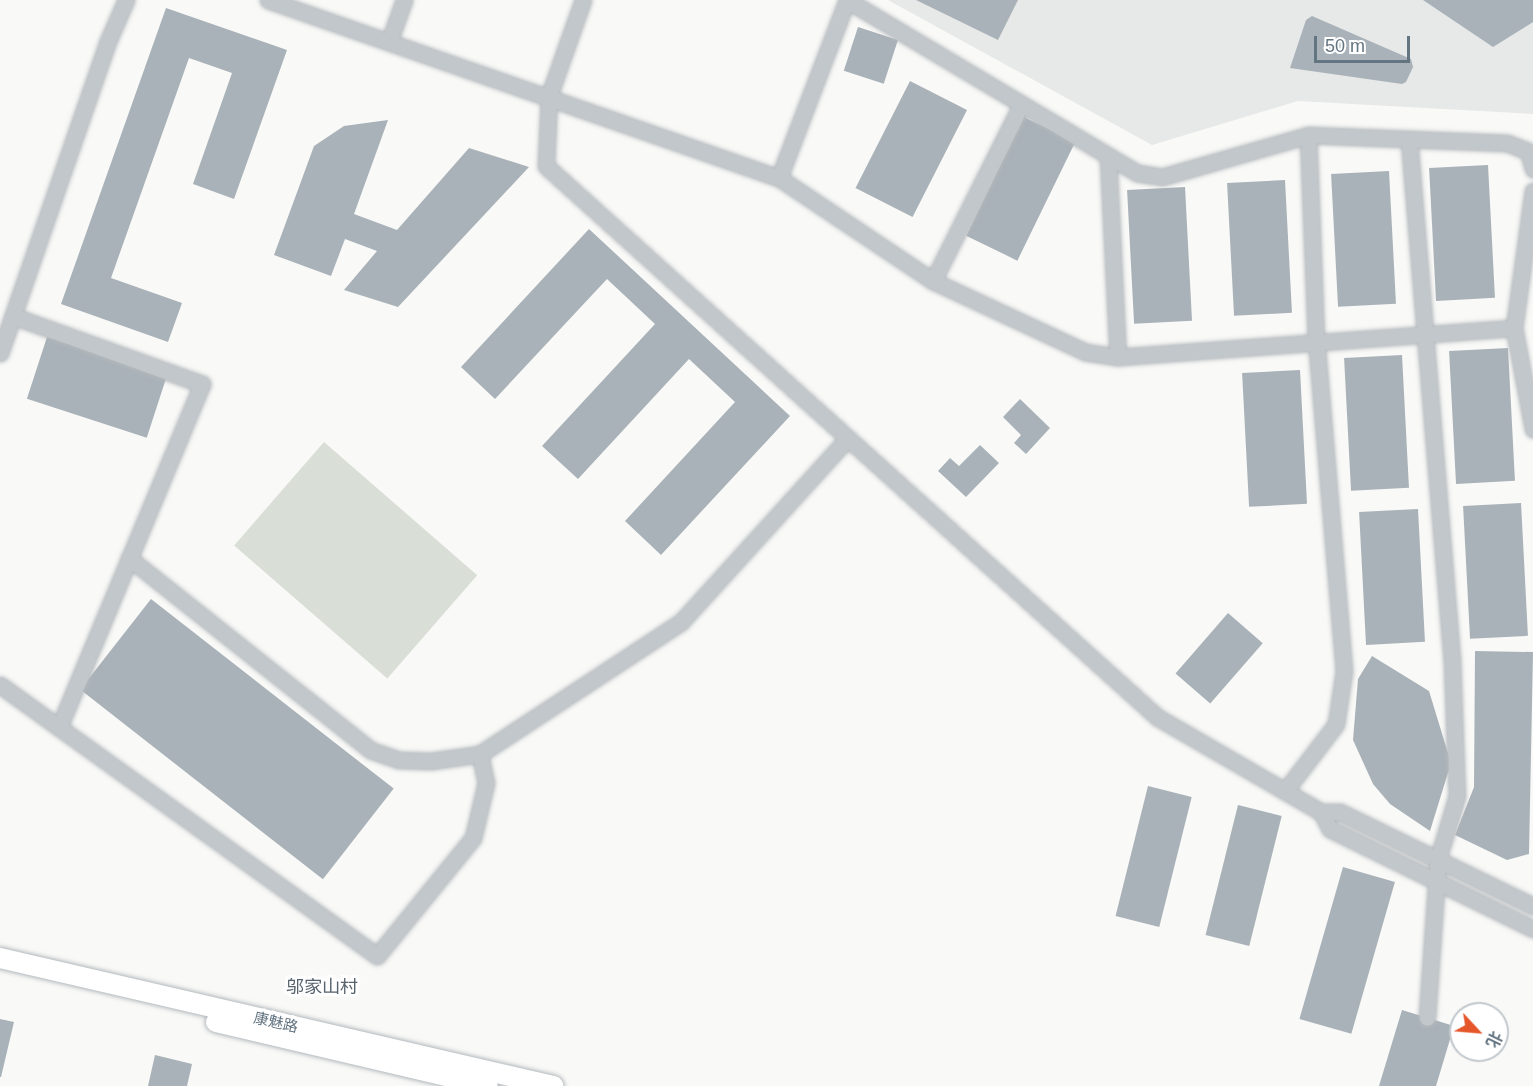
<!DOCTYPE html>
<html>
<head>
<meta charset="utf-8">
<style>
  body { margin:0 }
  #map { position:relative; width:1533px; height:1086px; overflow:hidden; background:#f9f9f7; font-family:Arial,"Noto Sans SC",sans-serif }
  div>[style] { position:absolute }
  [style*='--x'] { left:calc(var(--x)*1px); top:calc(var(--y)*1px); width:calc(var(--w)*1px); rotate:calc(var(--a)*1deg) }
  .built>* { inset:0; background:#e7e8e8 }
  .green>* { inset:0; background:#d9ded6; transform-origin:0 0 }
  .building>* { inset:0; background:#a9b2b8; transform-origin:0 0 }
  .roads { filter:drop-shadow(0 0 2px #b4b9bd) drop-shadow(0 0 2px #b4b9bd) }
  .minor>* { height:15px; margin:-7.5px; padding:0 7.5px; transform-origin:7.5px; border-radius:7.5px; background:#c2c7cb }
  .major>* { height:20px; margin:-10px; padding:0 10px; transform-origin:10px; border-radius:10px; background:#fff }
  span { translate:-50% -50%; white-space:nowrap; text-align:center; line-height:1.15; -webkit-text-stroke:6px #fff; paint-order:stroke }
  .street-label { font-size:15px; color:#647582 }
  .quarter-label { font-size:18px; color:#56636d }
  .north { position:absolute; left:1449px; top:1002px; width:60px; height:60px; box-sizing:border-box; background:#fff; border:2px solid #c1c8cd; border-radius:50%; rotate:116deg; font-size:16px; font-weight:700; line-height:24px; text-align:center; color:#647582 }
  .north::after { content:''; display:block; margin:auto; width:21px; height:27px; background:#e5572b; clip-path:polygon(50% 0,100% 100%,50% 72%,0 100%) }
  .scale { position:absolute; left:1314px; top:36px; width:96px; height:27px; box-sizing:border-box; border:3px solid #647582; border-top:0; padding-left:8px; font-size:18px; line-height:21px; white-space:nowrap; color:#647582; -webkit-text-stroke:4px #fff; paint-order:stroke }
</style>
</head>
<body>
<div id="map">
  <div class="built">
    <div style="clip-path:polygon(888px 0,1533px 0,1533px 114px,1298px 101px,1152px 145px)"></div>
  </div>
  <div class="green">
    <div style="left:324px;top:442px;width:203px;height:137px;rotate:41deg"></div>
  </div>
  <div class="building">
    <div style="clip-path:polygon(916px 0,1018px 0,998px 40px)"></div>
    <div style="clip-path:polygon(1423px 0,1533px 0,1533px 22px,1493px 47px)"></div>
    <div style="clip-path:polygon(166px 8px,287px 50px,234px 199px,193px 184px,232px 73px,189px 58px,111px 278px,182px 303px,168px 342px,61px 304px)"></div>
    <div style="clip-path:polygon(1312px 16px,1411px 59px,1413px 67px,1406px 82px,1402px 84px,1290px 68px,1306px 20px)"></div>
    <div style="left:858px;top:27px;width:42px;height:46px;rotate:18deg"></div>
    <div style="left:910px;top:81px;width:64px;height:120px;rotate:27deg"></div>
    <div style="left:1024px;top:117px;width:57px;height:132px;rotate:26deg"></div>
    <div style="clip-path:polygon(388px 120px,354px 214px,397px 230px,469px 148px,529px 167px,398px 307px,344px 290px,377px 251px,345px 239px,331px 276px,274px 255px,314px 146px,344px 126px)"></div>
    <div style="left:1488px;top:165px;width:133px;height:59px;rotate:87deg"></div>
    <div style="left:1389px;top:171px;width:133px;height:58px;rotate:87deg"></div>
    <div style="left:1285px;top:180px;width:133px;height:58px;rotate:87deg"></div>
    <div style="left:1185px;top:187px;width:134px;height:58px;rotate:87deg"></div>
    <div style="clip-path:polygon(589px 229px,790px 416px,661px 555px,625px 521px,735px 402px,689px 359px,578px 479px,542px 446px,655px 324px,607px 279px,495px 399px,461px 367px)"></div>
    <div style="left:47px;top:337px;width:126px;height:65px;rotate:18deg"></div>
    <div style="left:1508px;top:348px;width:133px;height:59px;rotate:87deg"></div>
    <div style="left:1402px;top:355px;width:133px;height:58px;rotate:87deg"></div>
    <div style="left:1300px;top:370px;width:134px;height:58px;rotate:87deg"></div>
    <div style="clip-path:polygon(1020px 399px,1050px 428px,1026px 454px,1014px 443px,1021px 435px,1003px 417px)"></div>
    <div style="clip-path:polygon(980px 445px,999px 463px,966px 497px,938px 471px,950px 458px,959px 466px)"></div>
    <div style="left:1521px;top:503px;width:133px;height:58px;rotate:87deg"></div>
    <div style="left:1418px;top:509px;width:133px;height:59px;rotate:87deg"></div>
    <div style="left:151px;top:599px;width:308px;height:115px;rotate:38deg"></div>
    <div style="left:1228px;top:613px;width:46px;height:80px;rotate:41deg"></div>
    <div style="clip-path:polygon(1475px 651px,1533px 652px,1529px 854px,1507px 860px,1455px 835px,1474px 787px)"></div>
    <div style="clip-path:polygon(1372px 656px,1429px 691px,1451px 763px,1430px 831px,1390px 804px,1373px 784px,1353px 740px,1358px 679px)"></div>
    <div style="left:1148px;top:786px;width:45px;height:134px;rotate:14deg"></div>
    <div style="left:1238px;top:805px;width:45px;height:134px;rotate:14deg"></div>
    <div style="left:1343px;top:867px;width:54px;height:158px;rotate:16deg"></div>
    <div style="clip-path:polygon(1402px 1010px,1454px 1026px,1436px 1086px,1379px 1086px)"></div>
    <div style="clip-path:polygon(0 1019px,14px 1022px,1px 1077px,0 1077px)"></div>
    <div style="clip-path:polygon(155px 1055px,192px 1064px,187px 1086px,148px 1086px)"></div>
  </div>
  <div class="roads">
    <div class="minor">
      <div style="--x:268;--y:0;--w:541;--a:19.21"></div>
      <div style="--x:779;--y:178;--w:185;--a:33.8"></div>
      <div style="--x:933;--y:281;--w:168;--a:25"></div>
      <div style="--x:1085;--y:352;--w:33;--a:9"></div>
      <div style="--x:1118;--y:357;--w:397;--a:-4.2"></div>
      <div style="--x:583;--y:0;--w:102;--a:109.5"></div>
      <div style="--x:549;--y:96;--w:70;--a:92.5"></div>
      <div style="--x:546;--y:166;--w:823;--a:42.04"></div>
      <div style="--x:1157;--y:717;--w:190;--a:30.1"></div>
      <div style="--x:1321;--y:812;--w:19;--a:0"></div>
      <div style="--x:1340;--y:812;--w:215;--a:26"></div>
      <div style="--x:847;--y:0;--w:338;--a:30.8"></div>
      <div style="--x:1137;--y:173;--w:25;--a:9"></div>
      <div style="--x:1162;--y:177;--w:152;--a:-16"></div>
      <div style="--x:1308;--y:135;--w:199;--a:2.3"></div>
      <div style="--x:1507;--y:143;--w:22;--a:21"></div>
      <div style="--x:1528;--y:151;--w:19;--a:74"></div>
      <div style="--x:389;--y:42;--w:45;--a:-70.3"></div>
      <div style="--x:1409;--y:139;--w:524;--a:85.29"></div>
      <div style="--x:1452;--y:661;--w:135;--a:87.9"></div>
      <div style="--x:1457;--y:796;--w:66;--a:106.8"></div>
      <div style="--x:1438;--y:859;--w:159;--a:94"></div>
      <div style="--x:1108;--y:156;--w:201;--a:87.2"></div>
      <div style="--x:779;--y:178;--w:191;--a:-69.1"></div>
      <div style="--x:1533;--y:191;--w:138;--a:97.9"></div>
      <div style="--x:1514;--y:328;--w:103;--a:79.3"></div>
      <div style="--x:933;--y:281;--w:197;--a:-63.4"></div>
      <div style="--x:13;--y:316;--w:201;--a:19.8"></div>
      <div style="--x:202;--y:384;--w:372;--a:112.6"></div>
      <div style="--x:0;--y:353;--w:332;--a:-70.9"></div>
      <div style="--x:109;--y:39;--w:43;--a:-66.4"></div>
      <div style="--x:129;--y:558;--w:308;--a:38.5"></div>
      <div style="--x:370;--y:750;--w:31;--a:19"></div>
      <div style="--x:399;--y:760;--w:32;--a:2"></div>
      <div style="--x:431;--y:761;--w:49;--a:-8.1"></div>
      <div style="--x:480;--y:754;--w:240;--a:-33.3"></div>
      <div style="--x:681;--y:622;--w:248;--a:-47.8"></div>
      <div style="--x:0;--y:685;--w:464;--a:35.7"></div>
      <div style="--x:377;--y:956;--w:152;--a:-50.9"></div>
      <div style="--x:473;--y:838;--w:57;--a:-76.7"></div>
      <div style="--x:486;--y:783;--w:30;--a:-102"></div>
      <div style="--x:1285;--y:791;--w:84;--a:-52.7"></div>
      <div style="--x:1336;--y:724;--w:54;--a:-81.4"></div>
      <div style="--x:1344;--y:671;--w:331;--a:-94.8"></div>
      <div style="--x:1316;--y:341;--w:206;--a:-92.2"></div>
      <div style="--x:1321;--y:812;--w:19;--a:62"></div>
      <div style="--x:1330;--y:829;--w:226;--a:26.2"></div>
    </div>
    <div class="major">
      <div style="--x:0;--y:958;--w:568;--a:13.03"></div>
      <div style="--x:216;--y:1022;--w:279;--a:13.2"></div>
    </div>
  </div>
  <div class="street-label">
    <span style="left:276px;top:1022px;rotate:13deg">康魅路</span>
  </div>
  <div class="quarter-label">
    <span style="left:322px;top:987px">邬家山村</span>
  </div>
  <div class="north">北</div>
  <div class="scale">50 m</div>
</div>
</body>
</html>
